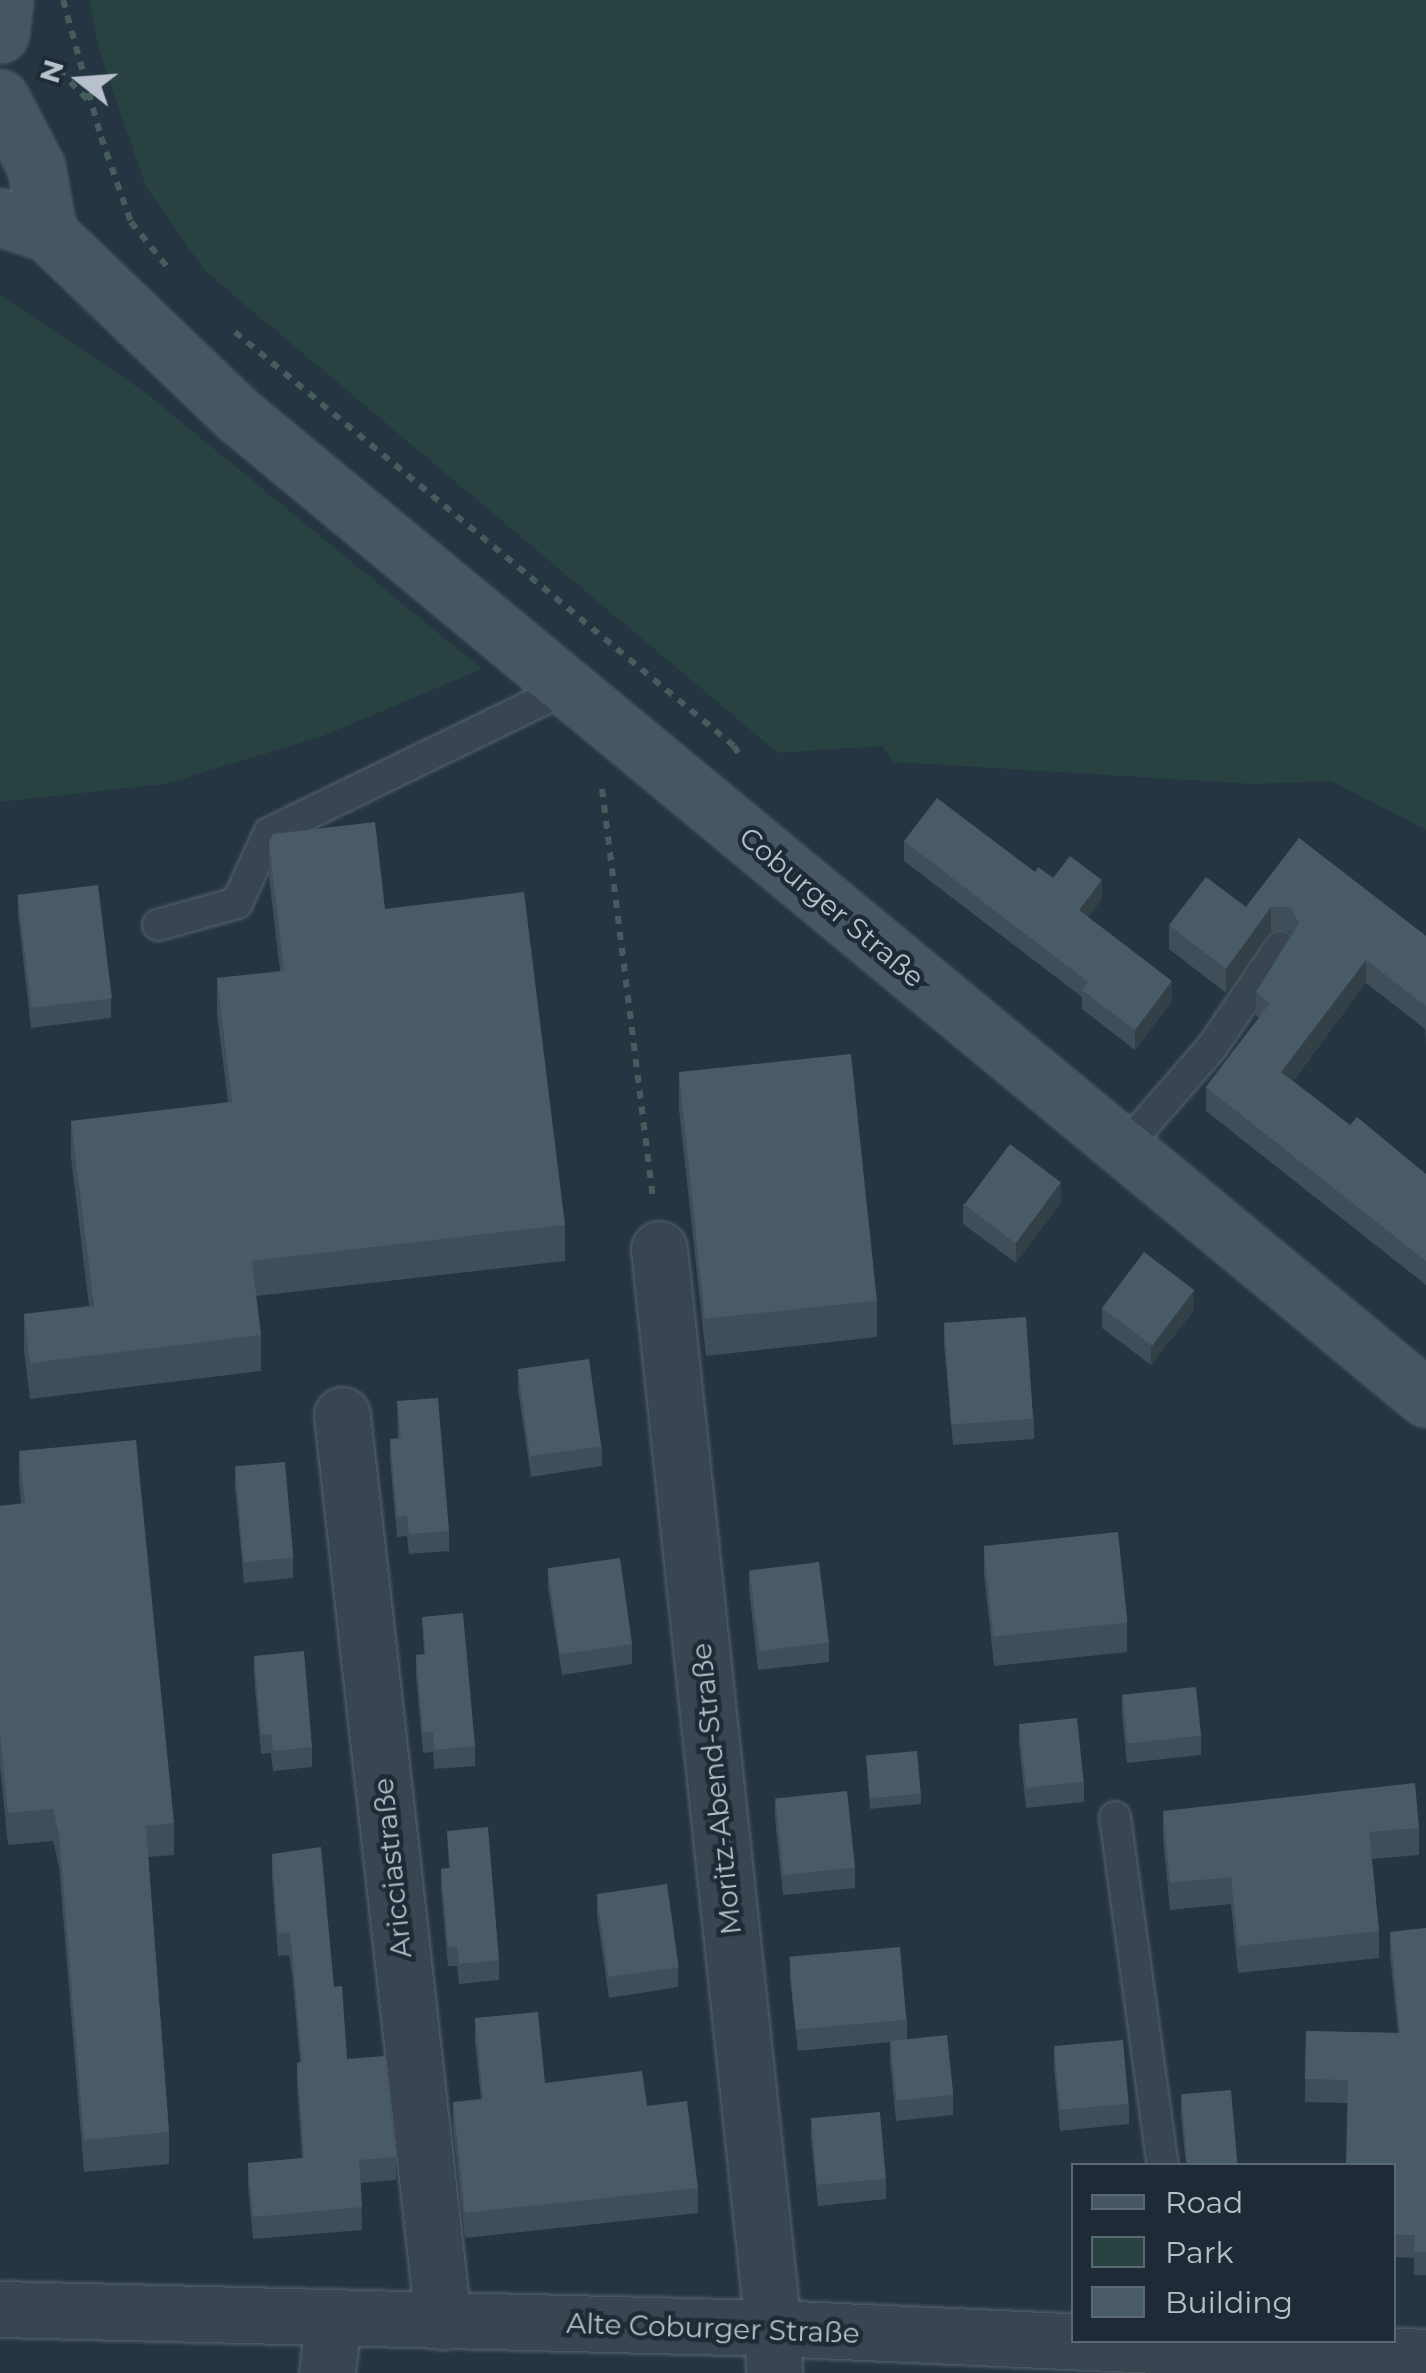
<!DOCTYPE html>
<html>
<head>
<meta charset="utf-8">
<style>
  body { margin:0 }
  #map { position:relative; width:1426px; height:2373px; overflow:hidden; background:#253541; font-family:Montserrat,sans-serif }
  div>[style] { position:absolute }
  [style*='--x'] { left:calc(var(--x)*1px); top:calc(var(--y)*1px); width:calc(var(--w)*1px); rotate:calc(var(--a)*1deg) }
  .green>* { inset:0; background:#274241 }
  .path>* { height:6px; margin-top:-3px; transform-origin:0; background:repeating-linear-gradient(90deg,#455e5d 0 8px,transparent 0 16px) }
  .roads { filter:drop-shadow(0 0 2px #57646e) drop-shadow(0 0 2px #57646e) }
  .lane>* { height:30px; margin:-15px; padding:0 15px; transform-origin:15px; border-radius:15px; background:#394651 }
  .street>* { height:55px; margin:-27.5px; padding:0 27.5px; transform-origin:27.5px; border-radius:27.5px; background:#394651 }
  .secondary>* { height:55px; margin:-27.5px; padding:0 27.5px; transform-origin:27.5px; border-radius:27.5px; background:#475664 }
  .wall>* { inset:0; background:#3f4e59 }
  .shaded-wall>* { inset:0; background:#334048 }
  .building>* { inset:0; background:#495b67; transform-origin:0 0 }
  span { translate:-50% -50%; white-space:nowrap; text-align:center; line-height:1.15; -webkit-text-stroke:9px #1e2b36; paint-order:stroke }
  .street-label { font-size:28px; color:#b6c1cb }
  .legend { position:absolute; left:1071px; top:2163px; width:325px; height:180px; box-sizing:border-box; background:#1e2b36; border:2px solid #5b6772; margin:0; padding:12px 18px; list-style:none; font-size:30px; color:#b6c1cb }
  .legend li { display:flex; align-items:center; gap:20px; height:50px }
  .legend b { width:50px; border:2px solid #5b6772 }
  .north { position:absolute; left:30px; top:30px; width:100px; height:100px; -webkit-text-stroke:8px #1e2b36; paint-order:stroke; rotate:287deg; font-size:28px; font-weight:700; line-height:40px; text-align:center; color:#b6c1cb }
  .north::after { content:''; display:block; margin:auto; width:35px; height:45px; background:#b6c1cb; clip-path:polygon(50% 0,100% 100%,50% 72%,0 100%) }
</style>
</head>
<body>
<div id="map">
  <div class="green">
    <div style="clip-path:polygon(89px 0,1426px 0,1426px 830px,1331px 781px,1254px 784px,894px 762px,882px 746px,778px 753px,205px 271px,146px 187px,99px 50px)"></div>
    <div style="clip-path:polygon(0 294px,146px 393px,482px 669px,323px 736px,165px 784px,0 802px)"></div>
  </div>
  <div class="path">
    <div style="--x:63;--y:0;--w:142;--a:74.5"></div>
    <div style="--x:101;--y:137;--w:90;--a:70.6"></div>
    <div style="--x:131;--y:222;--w:59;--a:51.2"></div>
    <div style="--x:48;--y:59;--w:57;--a:45.7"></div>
    <div style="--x:235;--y:332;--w:648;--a:39.68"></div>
    <div style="--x:734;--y:746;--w:14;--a:60"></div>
    <div style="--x:602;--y:789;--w:412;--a:82.9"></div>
  </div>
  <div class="roads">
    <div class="lane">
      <div style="--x:158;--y:925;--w:82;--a:-15.6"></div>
      <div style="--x:237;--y:903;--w:77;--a:-65.4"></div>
      <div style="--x:269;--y:833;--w:331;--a:-25.9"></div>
      <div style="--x:1124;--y:1148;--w:134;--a:-48.9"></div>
      <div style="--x:1212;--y:1047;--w:121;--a:-55.8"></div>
      <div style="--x:1115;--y:1817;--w:352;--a:82.2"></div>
    </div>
    <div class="street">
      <div style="--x:659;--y:1249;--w:1085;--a:83.97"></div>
      <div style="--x:773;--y:2328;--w:45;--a:88.7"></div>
      <div style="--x:342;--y:1415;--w:912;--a:83.64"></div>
      <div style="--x:0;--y:2309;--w:773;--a:1.41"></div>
      <div style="--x:773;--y:2328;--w:654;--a:2.54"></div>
      <div style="--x:327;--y:2373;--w:53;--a:-83.5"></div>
    </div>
    <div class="secondary">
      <div style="--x:0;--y:34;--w:34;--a:-83"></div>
      <div style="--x:0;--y:98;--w:78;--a:62.4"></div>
      <div style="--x:36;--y:167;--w:67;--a:79.7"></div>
      <div style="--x:0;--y:217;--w:51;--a:18.4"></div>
      <div style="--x:48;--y:233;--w:263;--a:43.8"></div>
      <div style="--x:238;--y:415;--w:1542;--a:39.61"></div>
    </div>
  </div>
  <div class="wall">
    <div style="clip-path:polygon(1299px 838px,1426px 936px,1426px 1044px,1425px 1029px,1366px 983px,1293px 1081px,1350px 1125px,1426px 1174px,1426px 1285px,1206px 1111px,1206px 1087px,1259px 1018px,1256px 1015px,1256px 992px,1292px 935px,1290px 931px,1271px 931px,1226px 993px,1169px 949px,1169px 925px,1246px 907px)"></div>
    <div style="clip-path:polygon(904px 841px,1035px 872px,1102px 899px,1088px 917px,1172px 1001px,1135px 1050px,1082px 1009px,1082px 997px,904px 861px)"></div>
    <div style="clip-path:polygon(269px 842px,385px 909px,565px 1225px,565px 1261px,256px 1296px,261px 1335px,261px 1371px,30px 1399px,24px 1350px,24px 1314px,89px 1306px,71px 1157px,71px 1121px,228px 1102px,217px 1014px,217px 978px,280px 971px,269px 877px)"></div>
    <div style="clip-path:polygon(18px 895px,111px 998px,111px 1018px,31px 1028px,18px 915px)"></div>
    <div style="clip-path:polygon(679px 1073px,877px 1301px,877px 1337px,706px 1356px,679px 1109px)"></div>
    <div style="clip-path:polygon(1061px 1203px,1016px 1263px,963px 1224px,963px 1204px)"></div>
    <div style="clip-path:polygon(1102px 1308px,1194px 1310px,1151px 1365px,1102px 1328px)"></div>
    <div style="clip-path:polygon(944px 1324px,1034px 1419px,1034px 1439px,953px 1445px,944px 1344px)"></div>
    <div style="clip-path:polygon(518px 1370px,602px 1446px,602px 1466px,531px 1477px,518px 1390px)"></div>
    <div style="clip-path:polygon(397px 1401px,449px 1531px,449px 1551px,409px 1554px,407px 1536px,397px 1537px,390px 1459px,390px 1439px,398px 1439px)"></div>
    <div style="clip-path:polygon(19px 1451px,174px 1823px,174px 1855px,148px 1857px,169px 2132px,169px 2164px,84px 2172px,59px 1866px,53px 1841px,8px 1845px,0 1766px,0 1506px,21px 1504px,19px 1483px)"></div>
    <div style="clip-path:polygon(235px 1467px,293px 1558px,293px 1578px,244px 1583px,235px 1487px)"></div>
    <div style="clip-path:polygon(984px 1545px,1127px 1623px,1127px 1652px,994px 1666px,984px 1574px)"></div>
    <div style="clip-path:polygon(548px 1569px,632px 1644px,632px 1664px,562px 1675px,548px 1588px)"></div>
    <div style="clip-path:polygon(749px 1570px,829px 1642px,829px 1662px,758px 1670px,749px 1590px)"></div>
    <div style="clip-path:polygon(422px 1617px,475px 1746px,475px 1766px,434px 1769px,433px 1752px,423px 1753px,416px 1675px,416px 1655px,424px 1654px)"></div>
    <div style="clip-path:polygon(254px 1656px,312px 1747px,312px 1767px,273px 1771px,271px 1753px,261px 1754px,254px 1676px)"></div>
    <div style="clip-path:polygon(1122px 1695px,1201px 1736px,1201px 1755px,1127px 1763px,1122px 1715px)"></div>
    <div style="clip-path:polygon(1019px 1724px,1084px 1782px,1084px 1802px,1026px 1808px,1019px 1744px)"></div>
    <div style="clip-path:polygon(866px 1756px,921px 1794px,921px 1804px,870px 1809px)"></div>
    <div style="clip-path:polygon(775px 1799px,855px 1868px,855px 1888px,783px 1895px,775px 1819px)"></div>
    <div style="clip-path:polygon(1163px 1811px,1419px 1828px,1419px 1855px,1372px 1859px,1379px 1931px,1379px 1958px,1238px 1973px,1231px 1904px,1170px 1910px,1163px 1838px)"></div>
    <div style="clip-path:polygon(447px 1831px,499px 1960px,499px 1980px,459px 1984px,457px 1966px,448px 1966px,441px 1889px,441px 1869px,449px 1868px)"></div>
    <div style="clip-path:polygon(272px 1854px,334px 1987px,347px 2059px,396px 2157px,396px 2180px,361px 2183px,362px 2230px,253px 2239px,248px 2186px,248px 2163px,302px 2158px,297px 2086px,297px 2063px,300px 2062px,292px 1973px,289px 1955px,278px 1956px,272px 1877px)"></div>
    <div style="clip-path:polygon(597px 1895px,678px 1967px,678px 1987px,609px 1998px,597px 1915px)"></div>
    <div style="clip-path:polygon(1426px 1928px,1426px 2275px,1414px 2275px,1414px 2258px,1394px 2257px,1394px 2166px,1348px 2103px,1305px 2102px,1306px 2031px,1398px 2033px,1390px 1954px,1390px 1932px)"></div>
    <div style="clip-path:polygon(790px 1959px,907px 2020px,907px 2039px,953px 2095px,953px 2115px,896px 2121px,890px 2061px,890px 2042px,798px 2051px,790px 1979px)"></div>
    <div style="clip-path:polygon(475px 2018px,545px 2083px,698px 2188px,698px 2213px,465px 2238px,453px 2127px,453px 2102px,481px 2099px,475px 2043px)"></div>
    <div style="clip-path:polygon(1054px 2047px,1129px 2104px,1129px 2124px,1060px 2131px,1054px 2067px)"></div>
    <div style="clip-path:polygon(1181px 2096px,1238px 2166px,1186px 2166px,1181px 2116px)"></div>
    <div style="clip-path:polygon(811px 2119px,886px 2179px,886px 2199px,818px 2206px,811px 2139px)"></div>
  </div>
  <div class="shaded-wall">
    <div style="clip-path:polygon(1102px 880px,1102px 899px,1079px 930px,1079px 910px)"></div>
    <div style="clip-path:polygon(1271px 907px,1271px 931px,1226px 993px,1226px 969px)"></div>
    <div style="clip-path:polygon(1366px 960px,1366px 983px,1281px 1096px,1281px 1072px)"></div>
    <div style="clip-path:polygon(1172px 981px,1172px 1001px,1135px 1050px,1135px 1030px)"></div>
    <div style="clip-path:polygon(1061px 1183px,1061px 1203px,1016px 1263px,1016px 1243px)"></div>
    <div style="clip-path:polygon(1194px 1290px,1194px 1310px,1151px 1365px,1151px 1345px)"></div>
  </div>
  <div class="building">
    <div style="clip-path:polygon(937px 798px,1035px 872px,1038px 867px,1053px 878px,1070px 856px,1102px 880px,1079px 910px,1172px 981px,1135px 1030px,1082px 990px,1088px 982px,904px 841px)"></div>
    <div style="clip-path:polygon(375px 822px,385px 909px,524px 892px,565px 1225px,252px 1261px,261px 1335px,30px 1363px,24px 1314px,94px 1306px,71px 1121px,232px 1102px,217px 978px,284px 971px,269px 842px,273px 834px)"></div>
    <div style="clip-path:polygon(1299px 838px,1426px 936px,1426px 1006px,1366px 960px,1281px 1072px,1350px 1125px,1357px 1117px,1426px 1174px,1426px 1261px,1206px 1087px,1270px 1003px,1256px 992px,1299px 923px,1290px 907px,1271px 907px,1226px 969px,1169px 925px,1206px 877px,1246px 907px)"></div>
    <div style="left:98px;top:885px;width:114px;height:81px;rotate:83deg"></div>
    <div style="left:851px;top:1054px;width:248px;height:173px;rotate:84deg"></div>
    <div style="left:1010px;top:1144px;width:64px;height:76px;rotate:37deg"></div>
    <div style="left:1144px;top:1252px;width:63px;height:70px;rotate:37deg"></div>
    <div style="left:1026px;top:1317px;width:102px;height:82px;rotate:86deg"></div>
    <div style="left:589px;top:1359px;width:88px;height:72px;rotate:82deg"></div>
    <div style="clip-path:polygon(438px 1398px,449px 1531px,409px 1534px,407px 1516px,397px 1517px,390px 1439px,401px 1438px,397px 1401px)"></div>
    <div style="clip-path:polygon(136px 1440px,174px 1823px,146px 1826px,169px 2132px,84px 2140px,59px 1834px,53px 1809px,8px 1813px,0 1734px,0 1506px,25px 1503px,19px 1451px)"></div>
    <div style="left:285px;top:1462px;width:96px;height:50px;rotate:85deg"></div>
    <div style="left:1118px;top:1532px;width:91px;height:135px;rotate:84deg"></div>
    <div style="left:620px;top:1558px;width:87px;height:73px;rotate:82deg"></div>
    <div style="left:819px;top:1562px;width:81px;height:70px;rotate:83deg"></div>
    <div style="clip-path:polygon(463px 1613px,475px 1746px,434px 1750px,433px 1732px,423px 1733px,416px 1655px,426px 1654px,422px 1617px)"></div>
    <div style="clip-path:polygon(304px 1651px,312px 1747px,273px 1751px,271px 1734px,261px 1735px,254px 1656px)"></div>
    <div style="left:1196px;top:1687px;width:49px;height:74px;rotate:84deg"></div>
    <div style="left:1077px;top:1718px;width:64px;height:58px;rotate:84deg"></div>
    <div style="left:917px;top:1751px;width:43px;height:51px;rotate:85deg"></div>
    <div style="clip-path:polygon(1415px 1783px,1419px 1828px,1369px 1832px,1379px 1931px,1238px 1946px,1231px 1877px,1170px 1883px,1163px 1811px)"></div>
    <div style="left:847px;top:1791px;width:77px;height:72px;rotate:84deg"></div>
    <div style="clip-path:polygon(488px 1827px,499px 1960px,459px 1964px,457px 1946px,448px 1947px,441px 1869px,450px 1868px,447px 1831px)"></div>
    <div style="clip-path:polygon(321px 1847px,334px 1987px,342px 1986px,347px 2059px,385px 2056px,396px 2157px,359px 2160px,362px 2207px,253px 2217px,248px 2163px,304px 2158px,297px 2063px,302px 2062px,292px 1950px,289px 1932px,278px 1934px,272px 1854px)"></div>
    <div style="left:667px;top:1884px;width:84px;height:71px;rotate:82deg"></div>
    <div style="clip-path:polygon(1426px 1928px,1426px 2252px,1414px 2252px,1415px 2235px,1394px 2235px,1394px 2166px,1346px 2166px,1348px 2080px,1305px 2079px,1306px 2031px,1400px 2033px,1390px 1932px)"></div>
    <div style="left:900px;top:1947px;width:73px;height:111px;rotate:85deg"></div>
    <div style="clip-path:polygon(538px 2012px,545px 2083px,642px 2071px,647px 2106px,687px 2101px,698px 2188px,465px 2213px,453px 2102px,483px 2099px,475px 2018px)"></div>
    <div style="left:947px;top:2035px;width:60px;height:57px;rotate:84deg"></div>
    <div style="left:1123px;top:2040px;width:64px;height:69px;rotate:85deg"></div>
    <div style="left:1231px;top:2090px;width:76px;height:50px;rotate:85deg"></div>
    <div style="left:880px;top:2112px;width:67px;height:69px;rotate:85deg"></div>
  </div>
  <div class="street-label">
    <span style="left:832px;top:907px;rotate:40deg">Coburger Straße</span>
    <span style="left:716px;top:1789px;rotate:-96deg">Moritz-Abend-Straße</span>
    <span style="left:392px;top:1868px;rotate:-96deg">Aricciastraße</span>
    <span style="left:713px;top:2328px;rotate:2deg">Alte Coburger Straße</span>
  </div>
  <ul class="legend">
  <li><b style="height:12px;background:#475664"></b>Road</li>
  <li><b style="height:28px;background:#274241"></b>Park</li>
  <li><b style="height:28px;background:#495b67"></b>Building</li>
  </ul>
  <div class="north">N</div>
</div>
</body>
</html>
